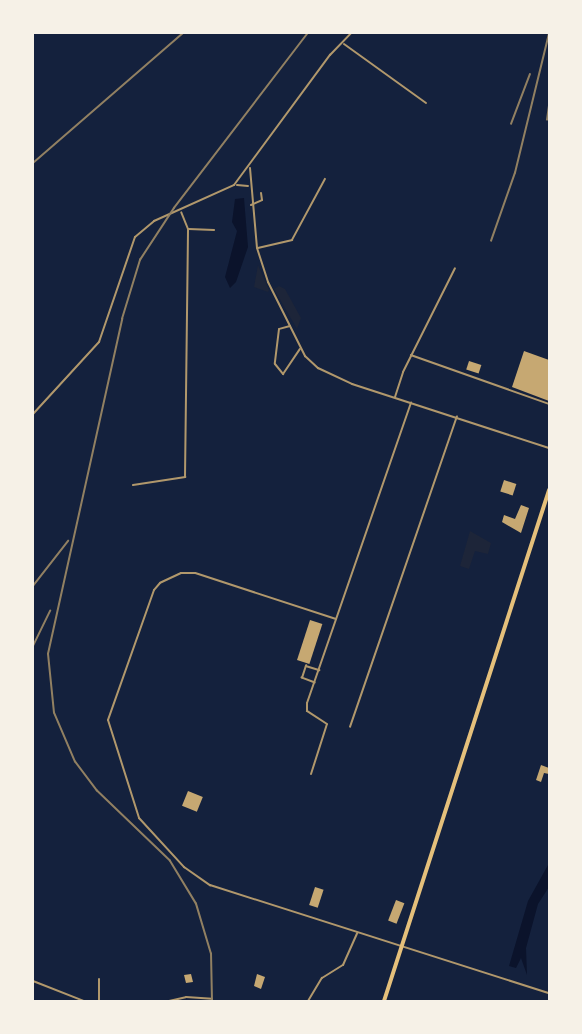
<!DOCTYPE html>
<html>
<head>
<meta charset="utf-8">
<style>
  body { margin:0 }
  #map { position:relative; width:582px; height:1034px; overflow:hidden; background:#14213d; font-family:Roboto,sans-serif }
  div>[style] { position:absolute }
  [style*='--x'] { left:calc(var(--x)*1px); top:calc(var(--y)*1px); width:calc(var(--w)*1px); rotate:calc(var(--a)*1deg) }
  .green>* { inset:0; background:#1d2539 }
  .water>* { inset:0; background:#0b132b }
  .building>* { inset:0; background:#c6a872; transform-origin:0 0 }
  .service>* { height:1.5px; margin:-0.75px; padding:0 0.75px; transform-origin:0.75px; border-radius:0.75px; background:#b1986c }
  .minor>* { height:2px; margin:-1px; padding:0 1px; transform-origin:1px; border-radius:1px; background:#b1986c }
  .primary>* { height:4px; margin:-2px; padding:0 2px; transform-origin:2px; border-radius:2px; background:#e5c07b }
  .rail>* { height:1.5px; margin:-0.75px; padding:0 0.75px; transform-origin:0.75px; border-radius:0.75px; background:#918062 }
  span { translate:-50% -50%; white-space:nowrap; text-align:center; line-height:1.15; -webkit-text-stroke:4.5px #f6f1e7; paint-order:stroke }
  .frame { position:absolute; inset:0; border:34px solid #f6f1e7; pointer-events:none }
</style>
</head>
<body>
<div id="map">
  <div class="green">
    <div style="clip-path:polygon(258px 265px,269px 290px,268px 292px,254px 287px)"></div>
    <div style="clip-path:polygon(279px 286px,285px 289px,301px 318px,297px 329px,274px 289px)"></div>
    <div style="clip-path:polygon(470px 531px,491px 543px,488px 554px,475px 551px,469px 569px,460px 566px)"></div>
  </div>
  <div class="water">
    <div style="clip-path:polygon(244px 198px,248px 247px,236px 282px,230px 288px,225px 277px,237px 231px,232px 222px,235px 199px)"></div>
    <div style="clip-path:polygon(548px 865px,549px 887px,538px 904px,526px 948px,527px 975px,521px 958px,516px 968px,509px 966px,528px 901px)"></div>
  </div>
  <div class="building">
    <div style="clip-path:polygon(524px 351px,549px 360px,549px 401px,512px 387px)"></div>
    <div style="left:469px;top:361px;width:13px;height:9px;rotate:18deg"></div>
    <div style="left:504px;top:480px;width:13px;height:12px;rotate:18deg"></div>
    <div style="clip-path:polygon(521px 505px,529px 508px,521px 533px,502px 522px,504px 515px,515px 519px)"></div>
    <div style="left:310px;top:620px;width:13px;height:42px;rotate:18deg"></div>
    <div style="clip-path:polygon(541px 765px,549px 768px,549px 774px,544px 773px,541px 782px,536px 780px)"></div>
    <div style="left:188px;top:791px;width:16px;height:16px;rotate:22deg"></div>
    <div style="left:315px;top:887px;width:9px;height:19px;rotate:18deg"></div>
    <div style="left:396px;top:900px;width:9px;height:22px;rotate:21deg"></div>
    <div style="clip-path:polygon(191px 974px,193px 982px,186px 983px,184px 975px)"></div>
    <div style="clip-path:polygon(257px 974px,265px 977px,261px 989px,254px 986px)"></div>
  </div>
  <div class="service">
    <div style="--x:189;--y:229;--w:25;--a:2"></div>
    <div style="--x:258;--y:248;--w:35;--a:-13"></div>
    <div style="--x:292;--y:240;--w:69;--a:-61.6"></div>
    <div style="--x:411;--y:355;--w:146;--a:19.5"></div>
    <div style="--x:315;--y:683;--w:14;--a:-159"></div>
    <div style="--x:302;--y:678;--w:13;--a:-72"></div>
    <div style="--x:306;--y:666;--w:14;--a:17"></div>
    <div style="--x:350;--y:727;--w:328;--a:-71"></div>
  </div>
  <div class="minor">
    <div style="--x:344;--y:44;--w:101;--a:35.7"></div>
    <div style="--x:250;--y:168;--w:80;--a:85"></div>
    <div style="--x:257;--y:248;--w:36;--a:72"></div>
    <div style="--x:268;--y:282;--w:83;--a:63.4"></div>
    <div style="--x:305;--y:356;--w:18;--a:43"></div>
    <div style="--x:318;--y:368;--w:38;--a:25"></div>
    <div style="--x:352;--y:384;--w:207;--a:18"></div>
    <div style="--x:237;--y:185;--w:11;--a:5"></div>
    <div style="--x:251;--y:205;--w:12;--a:-24"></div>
    <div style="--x:262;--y:200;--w:7;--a:-98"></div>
    <div style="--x:290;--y:326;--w:11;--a:165"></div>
    <div style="--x:279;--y:329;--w:35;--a:97"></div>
    <div style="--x:275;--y:364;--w:13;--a:51"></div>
    <div style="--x:283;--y:374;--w:30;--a:-56"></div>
    <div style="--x:395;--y:397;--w:26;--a:-72"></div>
    <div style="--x:403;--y:372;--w:116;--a:-63.4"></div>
    <div style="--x:33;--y:414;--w:98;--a:-47.5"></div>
    <div style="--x:99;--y:342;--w:111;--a:-71.1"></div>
    <div style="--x:135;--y:237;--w:25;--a:-40"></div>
    <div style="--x:154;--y:221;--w:88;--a:-24.2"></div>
    <div style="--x:234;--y:185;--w:162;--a:-53.6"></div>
    <div style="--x:330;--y:55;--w:30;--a:-46"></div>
    <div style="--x:133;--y:485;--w:53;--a:-8.7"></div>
    <div style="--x:185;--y:477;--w:248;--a:-89.3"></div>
    <div style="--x:188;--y:229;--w:18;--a:-112"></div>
    <div style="--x:336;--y:619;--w:148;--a:-161.9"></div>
    <div style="--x:195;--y:573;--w:14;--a:180"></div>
    <div style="--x:181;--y:573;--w:23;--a:155"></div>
    <div style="--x:160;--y:583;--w:9;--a:131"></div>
    <div style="--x:154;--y:590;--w:138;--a:109.5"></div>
    <div style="--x:108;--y:720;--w:103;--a:72.4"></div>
    <div style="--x:139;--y:818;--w:67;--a:47.4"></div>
    <div style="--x:184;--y:867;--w:32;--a:35"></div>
    <div style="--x:210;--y:885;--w:356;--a:17.7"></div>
    <div style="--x:311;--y:774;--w:52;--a:-72.3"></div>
    <div style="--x:327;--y:724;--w:24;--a:-147"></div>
    <div style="--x:307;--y:711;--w:8;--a:-90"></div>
    <div style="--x:307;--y:703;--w:318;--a:-70.9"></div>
    <div style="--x:99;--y:979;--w:22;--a:90"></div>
    <div style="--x:33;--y:981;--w:55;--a:21.4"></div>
    <div style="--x:169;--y:1001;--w:17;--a:-13"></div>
    <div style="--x:186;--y:997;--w:26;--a:4"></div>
    <div style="--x:308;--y:1001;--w:27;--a:-59"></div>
    <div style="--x:322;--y:978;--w:25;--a:-32"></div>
    <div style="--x:343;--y:965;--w:35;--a:-66"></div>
  </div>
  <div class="primary">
    <div style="--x:384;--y:1001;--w:537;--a:-72.1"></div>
  </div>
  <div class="rail">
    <div style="--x:547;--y:120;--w:14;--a:-82"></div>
    <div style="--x:511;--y:124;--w:53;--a:-69.2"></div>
    <div style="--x:33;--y:163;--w:198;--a:-40.9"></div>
    <div style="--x:491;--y:241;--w:72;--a:-70.6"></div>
    <div style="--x:515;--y:173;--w:144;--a:-76.3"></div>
    <div style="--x:33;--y:586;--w:57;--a:-52.1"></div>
    <div style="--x:33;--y:646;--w:39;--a:-64"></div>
    <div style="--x:212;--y:1001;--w:47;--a:-91.2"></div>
    <div style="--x:211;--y:954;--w:52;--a:-106.7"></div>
    <div style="--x:196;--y:904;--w:50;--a:-121.2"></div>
    <div style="--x:170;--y:861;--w:101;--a:-136.2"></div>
    <div style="--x:97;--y:791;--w:36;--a:-127"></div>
    <div style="--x:75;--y:762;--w:53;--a:-113.2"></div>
    <div style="--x:54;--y:713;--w:59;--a:-95.8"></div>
    <div style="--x:48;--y:654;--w:343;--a:-77.5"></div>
    <div style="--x:122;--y:319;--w:62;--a:-73"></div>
    <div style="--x:140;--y:260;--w:62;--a:-56.8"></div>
    <div style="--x:174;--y:208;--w:220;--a:-52.6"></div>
  </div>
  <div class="frame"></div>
</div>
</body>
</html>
